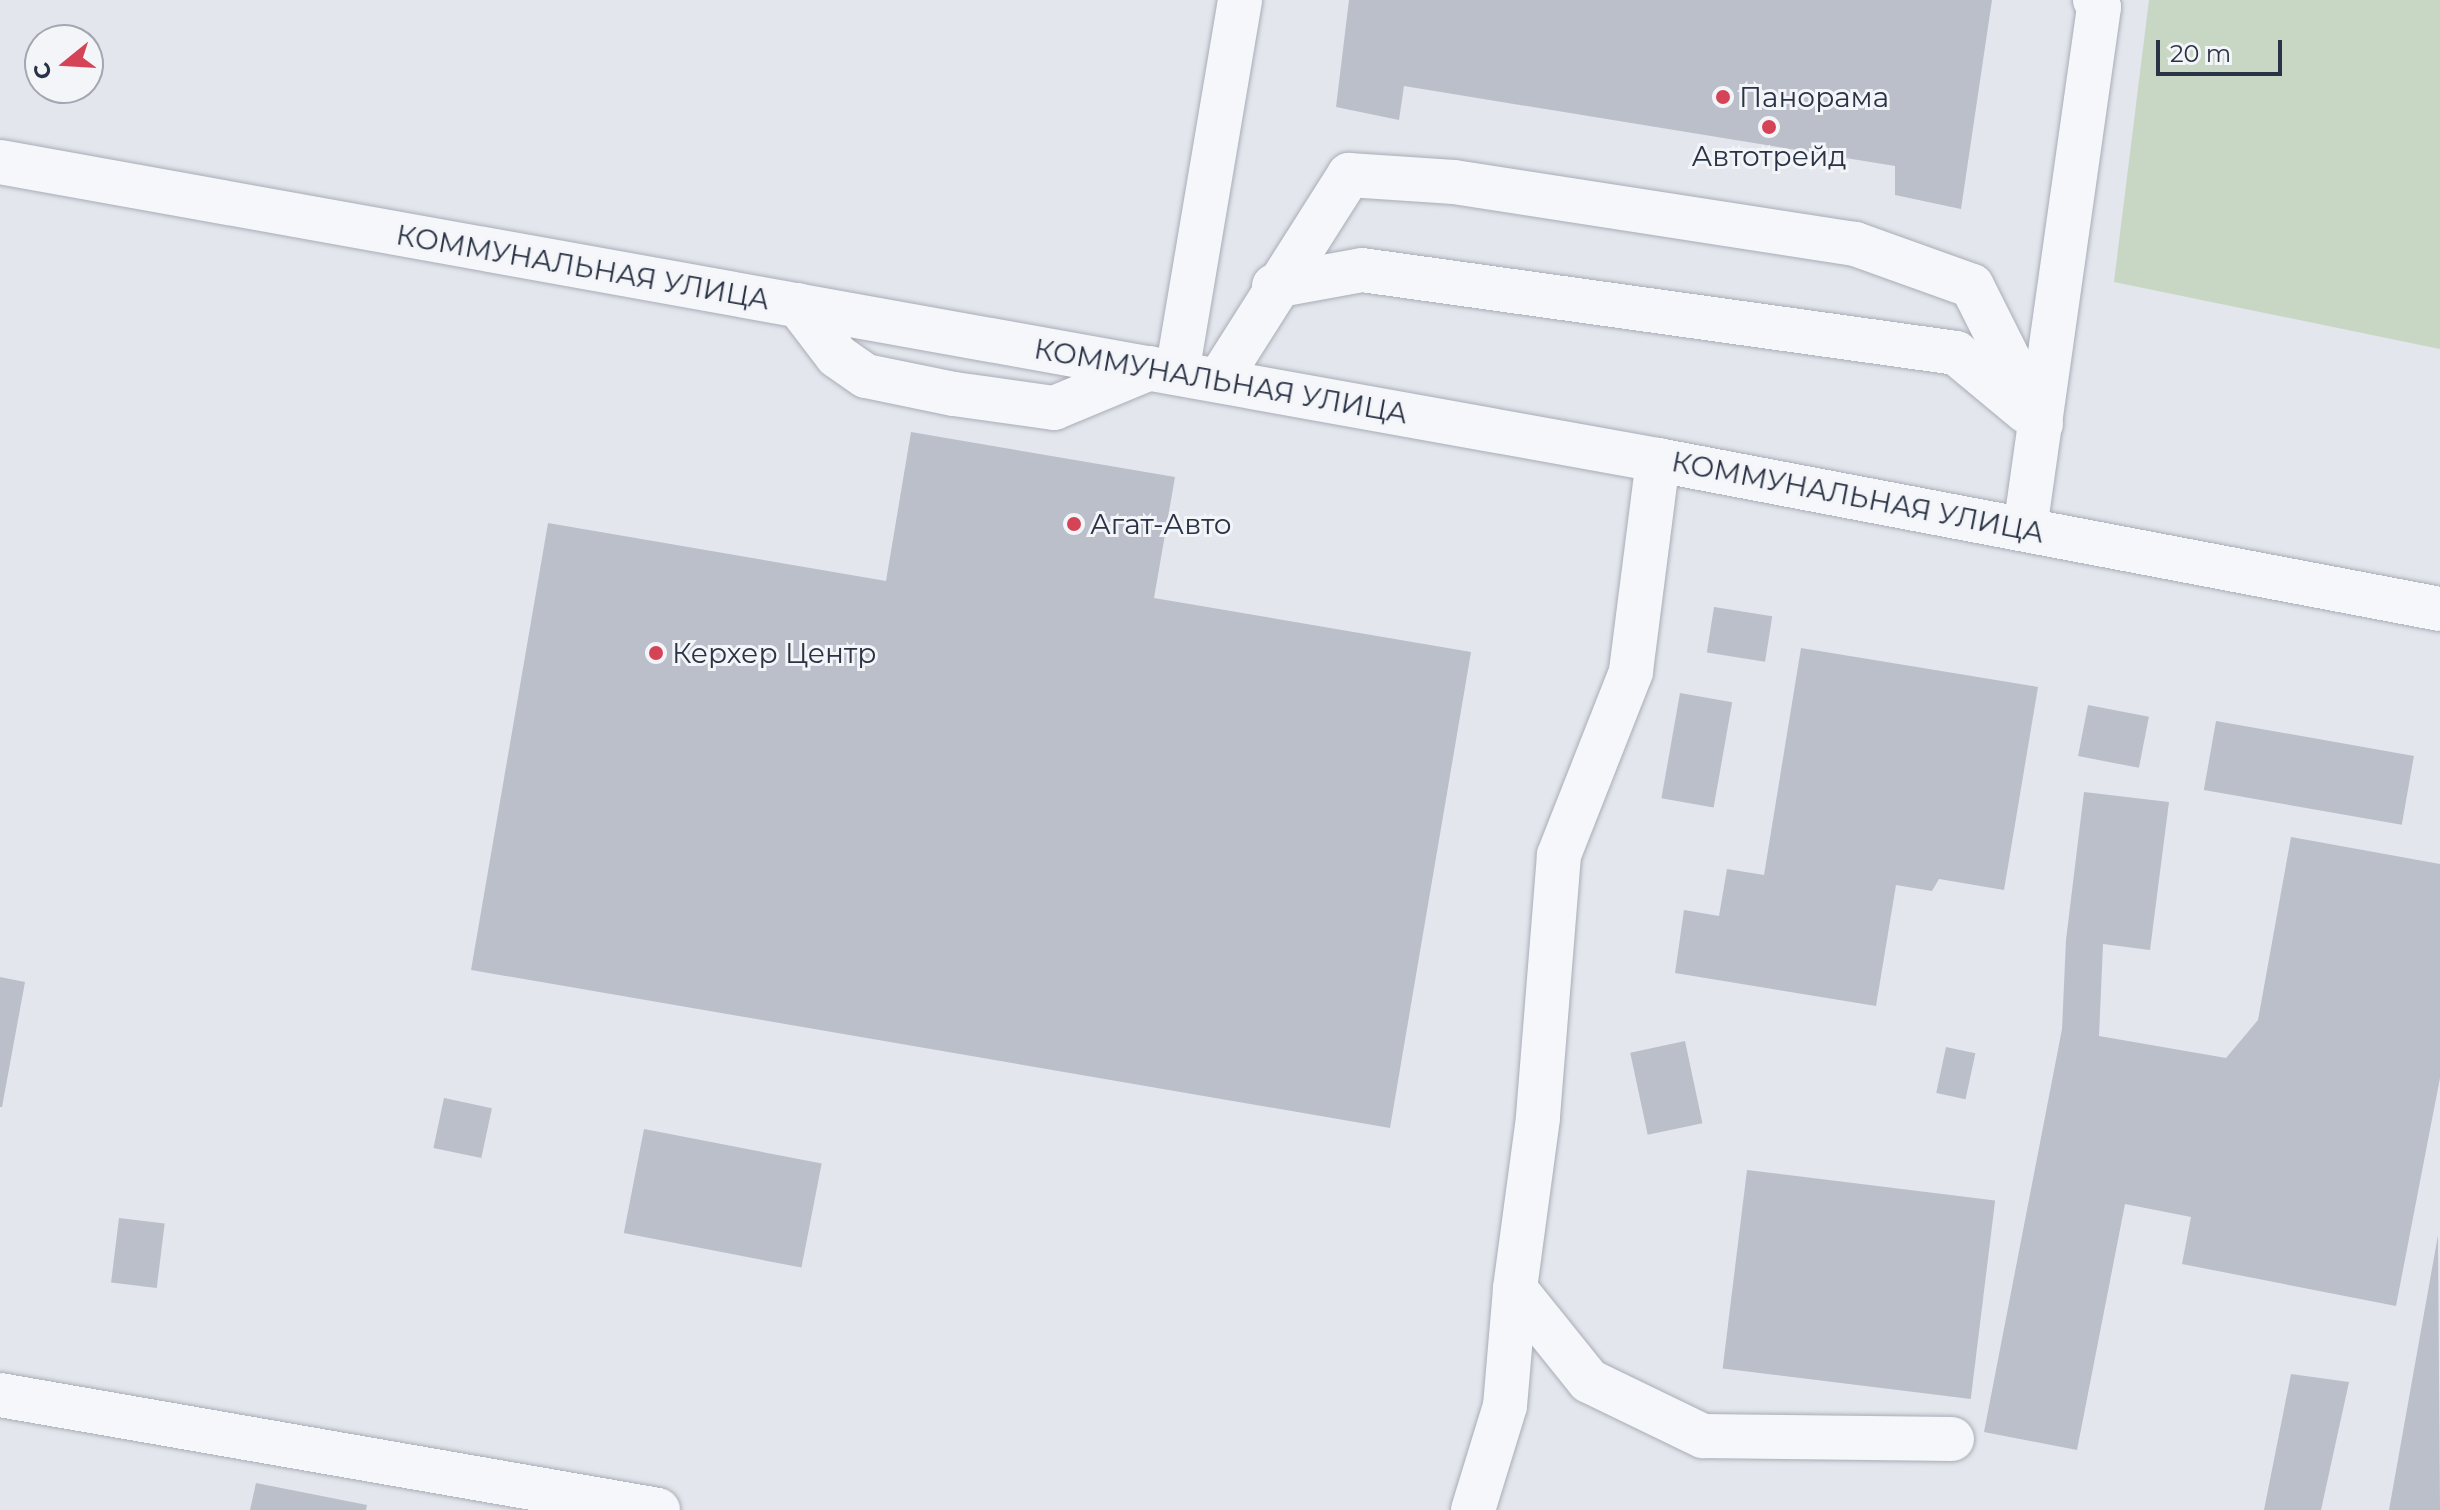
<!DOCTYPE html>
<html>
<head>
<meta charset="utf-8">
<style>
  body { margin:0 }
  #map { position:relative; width:2440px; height:1510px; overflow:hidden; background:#e3e6ec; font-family:Montserrat,sans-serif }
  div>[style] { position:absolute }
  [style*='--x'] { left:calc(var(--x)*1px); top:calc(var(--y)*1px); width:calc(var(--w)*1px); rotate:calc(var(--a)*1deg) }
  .green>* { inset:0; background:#c8d6c4 }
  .building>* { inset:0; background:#babfca; transform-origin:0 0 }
  .roads { filter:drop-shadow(0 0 2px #a8adb7) drop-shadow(0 0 2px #a8adb7) }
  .minor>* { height:44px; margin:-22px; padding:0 22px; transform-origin:22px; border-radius:22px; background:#f6f7fa }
  .dots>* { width:22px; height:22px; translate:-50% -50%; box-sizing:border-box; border:4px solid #f3f5f9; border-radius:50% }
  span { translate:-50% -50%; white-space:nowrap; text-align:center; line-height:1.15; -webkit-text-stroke:6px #f3f5f9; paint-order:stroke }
  .poi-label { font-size:28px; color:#2a3345 }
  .left { translate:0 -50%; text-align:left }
  .street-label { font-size:28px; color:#2a3345 }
  .north { position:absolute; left:24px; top:24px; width:80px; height:80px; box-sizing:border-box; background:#f3f5f9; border:2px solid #a3a7b1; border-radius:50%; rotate:252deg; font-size:22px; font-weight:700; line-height:32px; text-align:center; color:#2a3345 }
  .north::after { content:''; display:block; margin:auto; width:28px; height:36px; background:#d54456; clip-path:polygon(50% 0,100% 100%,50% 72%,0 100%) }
  .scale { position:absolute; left:2156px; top:40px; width:126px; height:36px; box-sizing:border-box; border:4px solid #2a3345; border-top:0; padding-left:10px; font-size:24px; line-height:28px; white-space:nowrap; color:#2a3345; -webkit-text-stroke:6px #f3f5f9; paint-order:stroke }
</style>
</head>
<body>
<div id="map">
  <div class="green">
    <div style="clip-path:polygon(2149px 0,2440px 0,2440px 349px,2114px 282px)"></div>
  </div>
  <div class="building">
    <div style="clip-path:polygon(1349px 0,1992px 0,1961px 209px,1895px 195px,1895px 166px,1404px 86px,1399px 120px,1336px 107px)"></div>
    <div style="clip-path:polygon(911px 432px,1175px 477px,1154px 598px,1471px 652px,1390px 1128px,471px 970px,548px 523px,886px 581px)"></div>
    <div style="left:1714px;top:607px;width:59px;height:46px;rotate:9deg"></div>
    <div style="clip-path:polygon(1801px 648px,2038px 687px,2004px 890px,1939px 879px,1932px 891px,1896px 885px,1876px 1006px,1675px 973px,1684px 910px,1719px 916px,1727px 869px,1764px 875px)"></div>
    <div style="left:1680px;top:693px;width:53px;height:107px;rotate:10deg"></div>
    <div style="left:2088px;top:705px;width:62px;height:52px;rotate:11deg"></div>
    <div style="left:2216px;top:721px;width:201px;height:70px;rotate:10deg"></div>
    <div style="clip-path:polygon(2084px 792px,2169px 802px,2150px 950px,2103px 944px,2099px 1036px,2226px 1058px,2258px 1020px,2291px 837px,2440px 864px,2440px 1078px,2396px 1306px,2182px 1264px,2191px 1217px,2125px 1204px,2077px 1450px,1984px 1432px,2062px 1029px,2066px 940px)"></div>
    <div style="clip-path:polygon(0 977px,25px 982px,2px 1107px,0 1107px)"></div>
    <div style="left:1685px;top:1041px;width:84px;height:56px;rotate:78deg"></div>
    <div style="left:1946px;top:1047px;width:30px;height:47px;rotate:12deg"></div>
    <div style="left:444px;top:1098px;width:49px;height:51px;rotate:12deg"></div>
    <div style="left:644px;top:1129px;width:181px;height:106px;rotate:11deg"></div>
    <div style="left:1747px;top:1170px;width:250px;height:200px;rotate:7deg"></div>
    <div style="left:119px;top:1218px;width:46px;height:65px;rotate:7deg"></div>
    <div style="clip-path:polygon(2438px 1235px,2440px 1510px,2389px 1510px)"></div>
    <div style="clip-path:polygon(2291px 1374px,2349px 1382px,2321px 1510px,2264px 1510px)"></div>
    <div style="clip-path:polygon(256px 1483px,367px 1505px,366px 1510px,250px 1510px)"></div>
  </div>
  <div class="roads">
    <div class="minor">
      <div style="--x:0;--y:162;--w:1685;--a:10.19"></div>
      <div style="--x:1658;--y:460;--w:796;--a:10.79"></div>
      <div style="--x:1274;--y:286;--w:89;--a:-10.3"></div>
      <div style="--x:1362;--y:270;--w:600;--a:7.95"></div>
      <div style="--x:1956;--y:353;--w:92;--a:39.7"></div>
      <div style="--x:798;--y:305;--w:64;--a:52.6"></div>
      <div style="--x:837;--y:356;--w:35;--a:35"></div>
      <div style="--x:866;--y:376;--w:90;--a:11.6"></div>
      <div style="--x:954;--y:394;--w:101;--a:8"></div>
      <div style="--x:1054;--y:408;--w:104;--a:-22.6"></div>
      <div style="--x:1177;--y:373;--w:378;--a:-80.4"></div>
      <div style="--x:1219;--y:380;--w:243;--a:-57.6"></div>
      <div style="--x:1349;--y:175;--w:105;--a:3.8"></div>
      <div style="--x:1454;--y:182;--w:406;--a:8.8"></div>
      <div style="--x:1855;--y:244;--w:124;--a:19.7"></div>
      <div style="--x:1972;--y:286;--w:154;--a:63.4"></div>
      <div style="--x:1658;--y:460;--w:214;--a:97.3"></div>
      <div style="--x:1631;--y:672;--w:197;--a:111.5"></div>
      <div style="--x:1559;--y:855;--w:264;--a:94.6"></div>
      <div style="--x:1538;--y:1118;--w:173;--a:97.7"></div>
      <div style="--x:1515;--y:1289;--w:118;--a:51.2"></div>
      <div style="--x:1589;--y:1381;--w:127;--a:25.8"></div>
      <div style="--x:1703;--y:1436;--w:249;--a:0.7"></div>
      <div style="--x:2025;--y:529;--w:527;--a:-81.93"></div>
      <div style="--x:2099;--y:7;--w:8;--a:-120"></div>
      <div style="--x:0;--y:1395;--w:668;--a:9.91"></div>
      <div style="--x:1473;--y:1510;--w:109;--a:-72.9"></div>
      <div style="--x:1505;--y:1406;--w:117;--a:-85.1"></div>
    </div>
  </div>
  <div class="dots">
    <div style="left:1723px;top:97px;background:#d54456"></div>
    <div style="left:1769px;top:127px;background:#d54456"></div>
    <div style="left:1074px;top:524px;background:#d54456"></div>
    <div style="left:656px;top:653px;background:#d54456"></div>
  </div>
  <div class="poi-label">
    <span class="left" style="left:1739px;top:97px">Панорама</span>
    <span style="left:1769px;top:156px">Автотрейд</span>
    <span class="left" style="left:1090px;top:524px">Агат-Авто</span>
    <span class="left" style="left:672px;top:653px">Керхер Центр</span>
  </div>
  <div class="street-label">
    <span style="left:583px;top:267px;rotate:10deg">КОММУНАЛЬНАЯ УЛИЦА</span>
    <span style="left:1221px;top:381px;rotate:10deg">КОММУНАЛЬНАЯ УЛИЦА</span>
    <span style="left:1858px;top:497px;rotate:11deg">КОММУНАЛЬНАЯ УЛИЦА</span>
  </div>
  <div class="north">С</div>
  <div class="scale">20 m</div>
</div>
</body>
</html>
